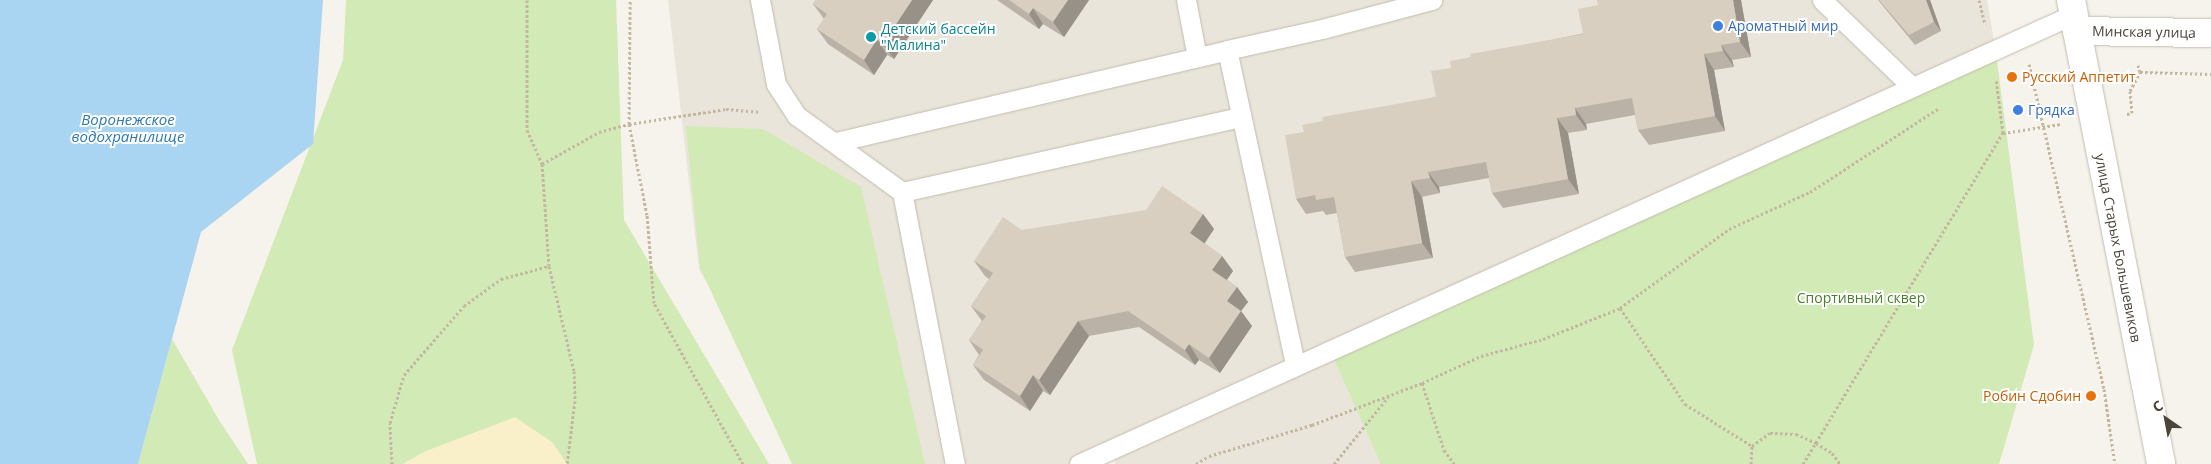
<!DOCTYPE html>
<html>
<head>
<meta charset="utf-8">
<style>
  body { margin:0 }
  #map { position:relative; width:2211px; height:464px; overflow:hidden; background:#f6f3ec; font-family:"Open Sans",sans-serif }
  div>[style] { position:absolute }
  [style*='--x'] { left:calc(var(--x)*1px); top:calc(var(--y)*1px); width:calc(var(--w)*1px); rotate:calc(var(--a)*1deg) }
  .residential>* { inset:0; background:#eae5da }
  .green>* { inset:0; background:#d2eab5 }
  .sand>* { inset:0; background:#f9efc9 }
  .water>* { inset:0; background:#a9d4f2 }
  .path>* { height:3px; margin-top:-1.5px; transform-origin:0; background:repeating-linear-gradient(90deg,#c4b79f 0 2.5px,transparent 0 5px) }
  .roads { filter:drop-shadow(0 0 1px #c2bbae) drop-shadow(0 0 1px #c2bbae) }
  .service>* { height:19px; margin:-9.5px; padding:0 9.5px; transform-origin:9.5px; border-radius:9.5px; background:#fff }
  .tertiary>* { height:28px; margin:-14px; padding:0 14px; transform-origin:14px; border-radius:14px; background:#fff }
  .wall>* { inset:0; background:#bab2a6 }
  .shaded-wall>* { inset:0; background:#979187 }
  .building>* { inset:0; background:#d8cfc1 }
  .dots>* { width:14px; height:14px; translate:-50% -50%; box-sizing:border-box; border:2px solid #fff; border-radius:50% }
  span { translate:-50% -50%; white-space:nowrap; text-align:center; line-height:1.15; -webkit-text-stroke:4px #fff; paint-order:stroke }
  .shop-label { font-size:14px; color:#366cbe }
  .left { translate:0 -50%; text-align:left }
  .culture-label { font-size:14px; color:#0d838f }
  .street-label { font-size:14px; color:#4b4439 }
  .food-label { font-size:14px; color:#c56008 }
  .right { translate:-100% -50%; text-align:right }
  .park-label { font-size:14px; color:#4a7f2a }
  .water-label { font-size:15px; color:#2e7ab2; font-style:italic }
  .north { position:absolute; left:2141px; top:394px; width:50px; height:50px; -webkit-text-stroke:4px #fff; paint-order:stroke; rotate:327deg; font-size:14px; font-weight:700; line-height:20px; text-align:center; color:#4b4439 }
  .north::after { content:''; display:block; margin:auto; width:18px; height:22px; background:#4b4439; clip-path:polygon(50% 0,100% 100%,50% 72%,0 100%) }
</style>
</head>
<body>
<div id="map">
  <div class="residential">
    <div style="clip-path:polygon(668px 0,1987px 0,1996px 53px,1438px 464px,1115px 464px,1114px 456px,1092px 464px,810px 464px,699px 269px)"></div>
  </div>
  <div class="green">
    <div style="clip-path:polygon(346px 0,616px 0,624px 220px,769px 464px,567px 464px,552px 442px,426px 451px,403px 464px,257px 464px,232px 350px,343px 60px)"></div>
    <div style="clip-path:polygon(1996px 53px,2034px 345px,1999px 464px,1381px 464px,1333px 357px)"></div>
    <div style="clip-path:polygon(686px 126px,763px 129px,861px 187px,925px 464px,792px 464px,700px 268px)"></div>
    <div style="clip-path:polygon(172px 339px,219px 420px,248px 464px,138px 464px)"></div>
  </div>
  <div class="sand">
    <div style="clip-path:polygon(515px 417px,552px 442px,567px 464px,403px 464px,426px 451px)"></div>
  </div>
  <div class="water">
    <div style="clip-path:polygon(0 0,323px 0,313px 144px,201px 232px,138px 464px,0 464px)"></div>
  </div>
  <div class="path">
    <div style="--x:527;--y:0;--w:130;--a:90"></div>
    <div style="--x:527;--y:130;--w:37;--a:66"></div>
    <div style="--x:1979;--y:0;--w:25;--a:76"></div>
    <div style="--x:2029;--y:64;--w:334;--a:77"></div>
    <div style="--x:2104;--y:389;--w:76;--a:81.7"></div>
    <div style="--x:2140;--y:72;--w:71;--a:1.6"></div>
    <div style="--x:2127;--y:114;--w:5;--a:-11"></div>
    <div style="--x:2132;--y:113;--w:22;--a:-95"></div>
    <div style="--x:2130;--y:91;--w:21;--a:-62"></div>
    <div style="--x:2140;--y:72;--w:7;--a:-106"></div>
    <div style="--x:2003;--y:133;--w:59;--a:-8.8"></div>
    <div style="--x:549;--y:266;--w:108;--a:76.6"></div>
    <div style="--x:574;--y:371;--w:30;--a:88"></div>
    <div style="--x:575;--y:401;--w:64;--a:97.2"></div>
    <div style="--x:1620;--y:308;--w:116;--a:55.9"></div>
    <div style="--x:1685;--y:404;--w:79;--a:32.1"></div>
    <div style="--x:1422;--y:383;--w:71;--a:71.8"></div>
    <div style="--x:1444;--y:450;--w:17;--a:54"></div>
    <div style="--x:392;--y:464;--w:41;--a:-92.8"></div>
    <div style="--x:390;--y:423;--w:50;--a:-73.7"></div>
    <div style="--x:404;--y:375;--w:91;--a:-49"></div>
    <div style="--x:464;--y:306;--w:46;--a:-36.1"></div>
    <div style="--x:501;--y:279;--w:50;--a:-15.2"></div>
    <div style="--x:549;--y:266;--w:102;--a:-93.9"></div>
    <div style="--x:542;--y:164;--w:65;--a:-29.3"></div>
    <div style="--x:599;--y:132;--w:31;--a:-15"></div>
    <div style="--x:629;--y:124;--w:124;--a:-89.5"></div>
    <div style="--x:743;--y:464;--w:184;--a:-118.9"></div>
    <div style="--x:654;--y:303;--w:88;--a:-94.5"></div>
    <div style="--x:647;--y:215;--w:93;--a:-101.2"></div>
    <div style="--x:629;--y:124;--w:98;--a:-8.8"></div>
    <div style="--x:726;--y:109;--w:34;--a:5"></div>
    <div style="--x:1196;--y:464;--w:15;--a:-32"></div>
    <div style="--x:1209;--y:456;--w:108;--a:-16.8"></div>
    <div style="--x:1312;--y:425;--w:118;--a:-20.9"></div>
    <div style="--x:1422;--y:383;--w:65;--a:-24.6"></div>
    <div style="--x:1481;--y:356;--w:64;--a:-15.3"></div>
    <div style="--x:1543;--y:339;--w:83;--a:-21.9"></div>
    <div style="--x:1620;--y:308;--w:135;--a:-35.9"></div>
    <div style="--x:1729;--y:229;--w:89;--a:-24.6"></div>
    <div style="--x:1810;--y:192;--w:154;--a:-33.1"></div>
    <div style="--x:1334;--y:464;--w:87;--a:-51"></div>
    <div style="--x:1751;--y:464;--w:18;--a:-87"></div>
    <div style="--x:1752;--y:446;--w:22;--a:-36"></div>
    <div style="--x:1770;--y:433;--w:26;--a:2"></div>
    <div style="--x:1796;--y:434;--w:22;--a:24"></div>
    <div style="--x:1816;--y:443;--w:19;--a:32"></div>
    <div style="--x:1832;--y:453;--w:14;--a:54"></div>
    <div style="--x:1803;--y:464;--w:387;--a:-58.9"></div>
    <div style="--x:2003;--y:133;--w:54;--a:-97.4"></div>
  </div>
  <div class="roads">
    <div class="service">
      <div style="--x:760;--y:0;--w:86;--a:79.2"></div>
      <div style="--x:776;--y:84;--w:38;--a:57"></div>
      <div style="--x:797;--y:116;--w:130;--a:35.9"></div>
      <div style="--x:902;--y:192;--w:277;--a:79"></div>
      <div style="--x:1186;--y:0;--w:58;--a:79.1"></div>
      <div style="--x:1822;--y:0;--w:124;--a:44"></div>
      <div style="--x:836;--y:142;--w:402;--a:-13.2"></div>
      <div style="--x:902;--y:192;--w:346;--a:-12.5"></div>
      <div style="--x:1295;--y:364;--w:321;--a:-102.2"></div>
      <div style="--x:1227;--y:50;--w:97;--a:-12.5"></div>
      <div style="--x:1322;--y:29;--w:114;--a:-14.8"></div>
      <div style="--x:1079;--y:464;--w:1090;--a:-24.33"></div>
    </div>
    <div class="tertiary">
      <div style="--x:2071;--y:0;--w:473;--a:79"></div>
      <div style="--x:2077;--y:31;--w:134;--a:0.9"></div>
    </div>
  </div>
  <div class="wall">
    <div style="clip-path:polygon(816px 0,933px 0,894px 59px,887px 55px,874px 75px,828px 44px,817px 29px,824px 19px,813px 4px)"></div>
    <div style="clip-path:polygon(997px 0,1089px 0,1064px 37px,1043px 24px,1039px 29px)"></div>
    <div style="clip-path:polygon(1741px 0,1751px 57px,1732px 60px,1734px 67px,1714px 70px,1725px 131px,1649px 145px,1638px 130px,1635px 115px,1586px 124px,1587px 130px,1568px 133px,1579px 194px,1503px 208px,1492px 193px,1489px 178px,1439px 187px,1440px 193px,1422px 197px,1433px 258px,1355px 272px,1345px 257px,1337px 213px,1326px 215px,1323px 211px,1306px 214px,1296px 199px,1304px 132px,1323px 121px,1436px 97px,1451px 68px,1471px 57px)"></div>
    <div style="clip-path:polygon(1878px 0,1930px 0,1941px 31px,1915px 45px)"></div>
    <div style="clip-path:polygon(1203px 214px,1214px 229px,1204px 243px,1222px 256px,1233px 271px,1227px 280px,1237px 287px,1248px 302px,1241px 311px,1252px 326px,1220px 373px,1199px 360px,1195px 365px,1139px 327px,1089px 336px,1050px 395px,1043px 391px,1030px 411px,984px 380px,973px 365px,979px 355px,969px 340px,982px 321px,971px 306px,989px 279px,985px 276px,974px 261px,1022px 230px)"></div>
  </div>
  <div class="shaded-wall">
    <div style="clip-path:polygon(912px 0,933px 0,894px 59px,883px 44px)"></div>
    <div style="clip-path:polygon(1068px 0,1089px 0,1064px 37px,1053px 22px)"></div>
    <div style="clip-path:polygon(1733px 0,1741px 0,1751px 57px,1740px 42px)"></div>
    <div style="clip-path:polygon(1926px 0,1930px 0,1941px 31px,1934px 22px)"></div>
    <div style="clip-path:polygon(1033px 8px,1043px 24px,1039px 29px,1029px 14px)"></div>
    <div style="clip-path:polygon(877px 39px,887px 55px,874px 75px,864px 60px)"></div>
    <div style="clip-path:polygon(1721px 45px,1732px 60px,1734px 67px,1723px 51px)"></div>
    <div style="clip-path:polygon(1704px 54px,1714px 70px,1725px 131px,1715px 116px)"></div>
    <div style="clip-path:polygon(1575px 108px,1586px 124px,1587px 130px,1576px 115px)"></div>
    <div style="clip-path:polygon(1557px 118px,1568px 133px,1579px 194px,1568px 179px)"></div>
    <div style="clip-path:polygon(1428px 172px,1439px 187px,1440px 193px,1430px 178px)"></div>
    <div style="clip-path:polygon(1411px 181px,1422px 197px,1433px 258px,1422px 243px)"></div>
    <div style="clip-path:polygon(1203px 214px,1214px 229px,1201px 249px,1190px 233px)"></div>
    <div style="clip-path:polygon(1222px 256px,1233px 271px,1223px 285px,1212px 270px)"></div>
    <div style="clip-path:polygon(1237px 287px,1248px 302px,1241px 311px,1252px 326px,1220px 373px,1209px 358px,1227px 301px)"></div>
    <div style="clip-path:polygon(1078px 321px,1089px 336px,1050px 395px,1039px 380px)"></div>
    <div style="clip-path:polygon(1189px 344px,1199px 360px,1195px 365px,1185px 350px)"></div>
    <div style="clip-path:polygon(1033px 375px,1043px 391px,1030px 411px,1020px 396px)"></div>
  </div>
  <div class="building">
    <div style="clip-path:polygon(816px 0,912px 0,883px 44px,877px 39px,864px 60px,817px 29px,827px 14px,813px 4px)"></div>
    <div style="clip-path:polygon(1009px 0,1068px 0,1053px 22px,1033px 8px,1029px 14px)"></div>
    <div style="clip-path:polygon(1597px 0,1733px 0,1740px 42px,1721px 45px,1723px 51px,1704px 54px,1715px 116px,1638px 130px,1632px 98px,1575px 108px,1576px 115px,1557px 118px,1568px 179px,1492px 193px,1486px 162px,1428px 172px,1430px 178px,1411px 181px,1422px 243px,1345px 257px,1334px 197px,1316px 200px,1315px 195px,1296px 199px,1285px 135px,1304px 132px,1302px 125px,1323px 121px,1322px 117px,1436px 97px,1431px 71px,1451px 68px,1450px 61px,1471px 57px,1470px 54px,1583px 34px,1578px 9px,1598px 5px)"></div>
    <div style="clip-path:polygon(1879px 0,1926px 0,1934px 22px,1909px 35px)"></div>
    <div style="clip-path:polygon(1162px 186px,1203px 214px,1190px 233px,1222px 256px,1212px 270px,1237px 287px,1227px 301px,1241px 311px,1209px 358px,1189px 344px,1185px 350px,1128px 311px,1078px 321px,1039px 380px,1033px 375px,1020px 396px,973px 365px,983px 350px,969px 340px,986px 316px,971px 306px,993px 273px,974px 261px,1003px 217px,1022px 230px,1146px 210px)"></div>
  </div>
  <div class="dots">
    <div style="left:1718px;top:26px;background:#3f7fe0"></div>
    <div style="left:871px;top:37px;background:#0f9aa8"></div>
    <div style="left:2012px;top:77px;background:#e8710a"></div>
    <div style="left:2018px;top:110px;background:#3f7fe0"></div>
    <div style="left:2091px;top:396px;background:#e8710a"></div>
  </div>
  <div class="shop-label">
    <span class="left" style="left:1728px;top:26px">Ароматный мир</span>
    <span class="left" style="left:2028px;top:110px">Грядка</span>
  </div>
  <div class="culture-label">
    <span class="left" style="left:881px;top:37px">Детский бассейн<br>"Малина"</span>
  </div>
  <div class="street-label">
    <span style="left:2144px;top:32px;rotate:1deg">Минская улица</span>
    <span style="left:2118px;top:248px;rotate:79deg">улица Старых Большевиков</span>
  </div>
  <div class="food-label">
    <span class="left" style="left:2022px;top:77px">Русский Аппетит</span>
    <span class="right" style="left:2081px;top:396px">Робин Сдобин</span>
  </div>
  <div class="park-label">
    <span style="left:1861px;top:298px">Спортивный сквер</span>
  </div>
  <div class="water-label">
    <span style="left:128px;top:128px">Воронежское<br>водохранилище</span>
  </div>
  <div class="north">С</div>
</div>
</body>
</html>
